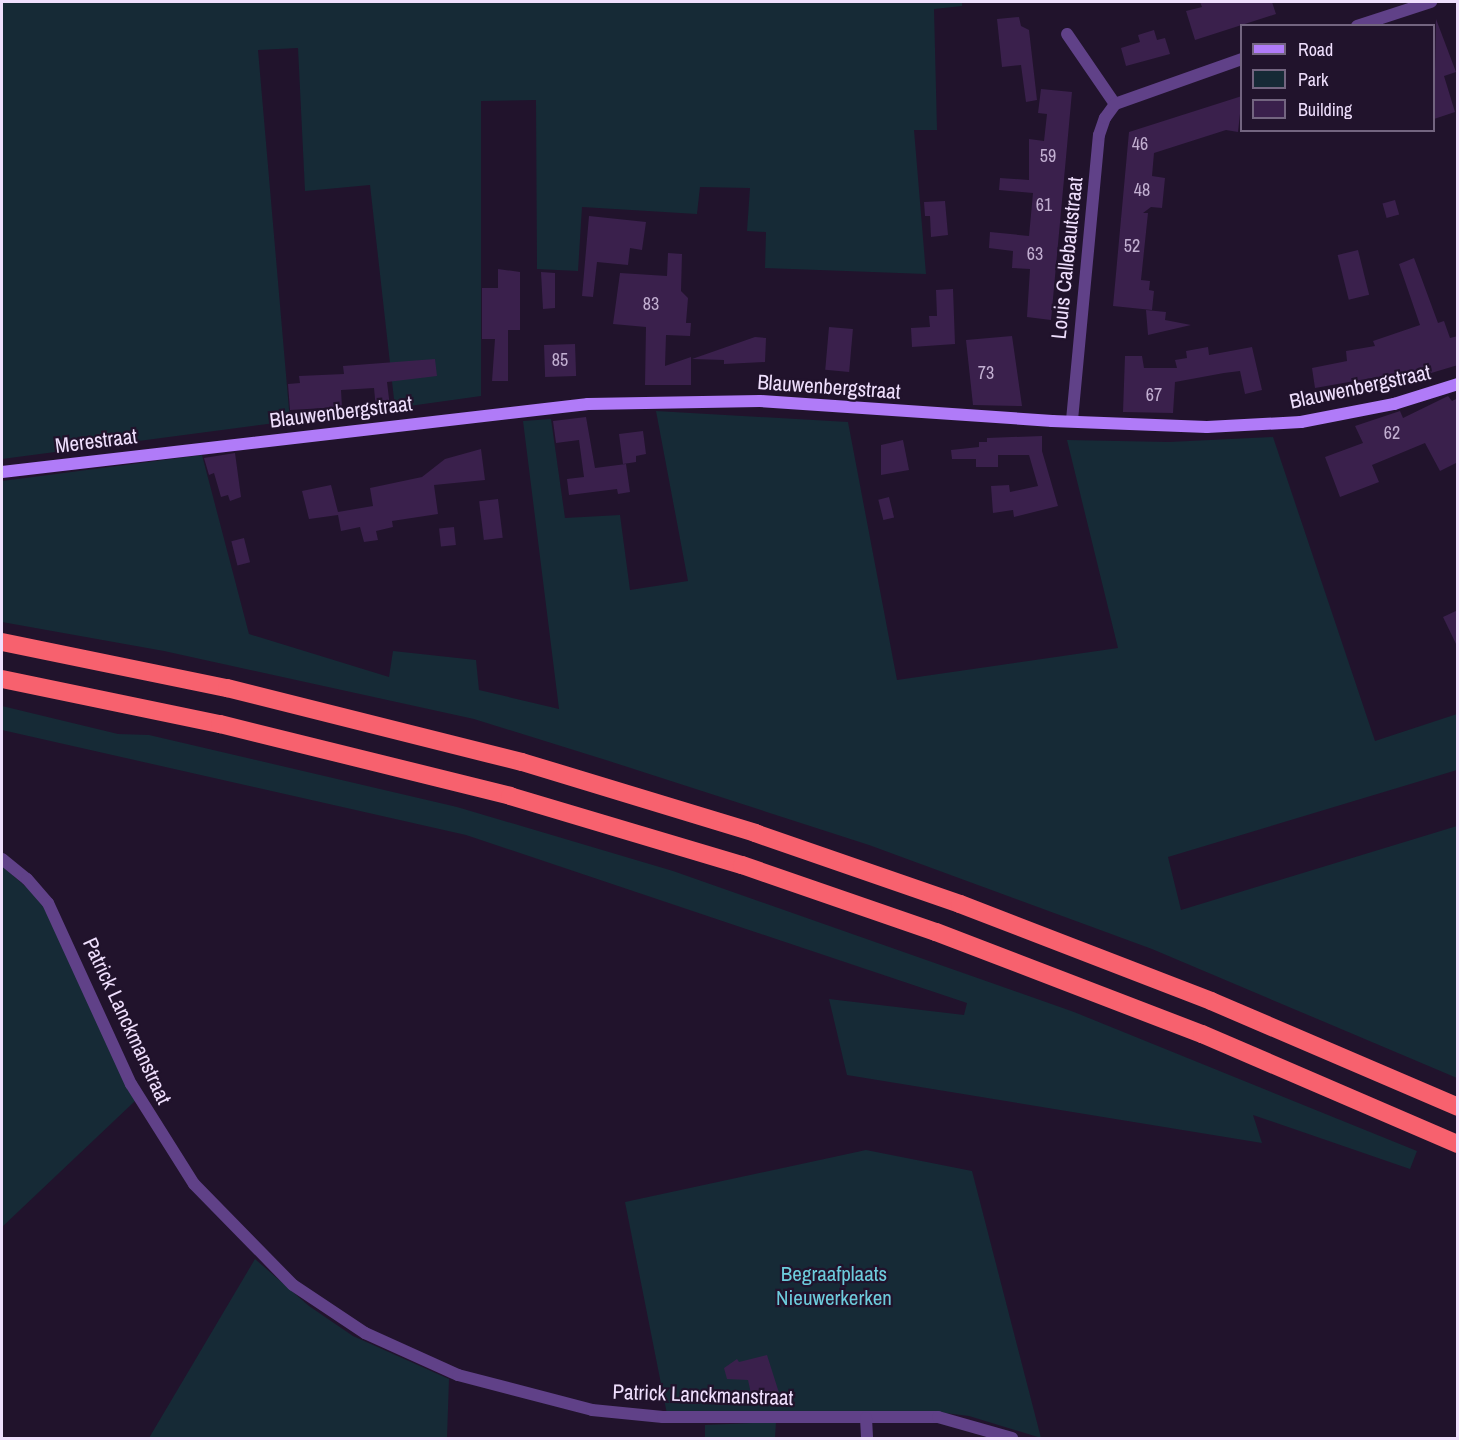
<!DOCTYPE html>
<html>
<head>
<meta charset="utf-8">
<style>
  body { margin:0 }
  #map { position:relative; width:1459px; height:1440px; overflow:hidden; background:#21132c; font-family:"Archivo Narrow",sans-serif }
  div>[style] { position:absolute }
  [style*='--x'] { left:calc(var(--x)*1px); top:calc(var(--y)*1px); width:calc(var(--w)*1px); rotate:calc(var(--a)*1deg) }
  .green>* { inset:0; background:#162a36 }
  .building>* { inset:0; background:#3a204c; transform-origin:0 0 }
  .street>* { height:12px; margin:-6px; padding:0 6px; transform-origin:6px; border-radius:6px; background:#604188 }
  .secondary>* { height:12px; margin:-6px; padding:0 6px; transform-origin:6px; border-radius:6px; background:#b07bf8 }
  .highway>* { height:18px; margin:-9px; padding:0 9px; transform-origin:9px; border-radius:9px; background:#f7616e }
  span { translate:-50% -50%; white-space:nowrap; text-align:center; line-height:1.15; -webkit-text-stroke:4.5px #21132c; paint-order:stroke }
  .number-label { font-size:18px; color:#c2afd1 }
  .number-label span { -webkit-text-stroke-width:0 }
  .street-label { font-size:21px; color:#efdffd }
  .park-label { font-size:21px; color:#6dccdc }
  .frame { position:absolute; inset:0; border:3px solid #efdffd; pointer-events:none }
  .legend { position:absolute; left:1240px; top:24px; width:195px; height:108px; box-sizing:border-box; background:#21132c; border:2px solid #736580; margin:0; padding:8px 10px; list-style:none; font-size:18px; color:#efdffd }
  .legend li { display:flex; align-items:center; gap:12px; height:30px }
  .legend b { width:30px; border:2px solid #736580 }
</style>
</head>
<body>
<div id="map">
  <div class="green">
    <div style="clip-path:polygon(2px 2px,962px 2px,962px 6px,934px 9px,937px 130px,914px 130px,926px 274px,765px 268px,766px 232px,747px 231px,750px 188px,700px 187px,697px 214px,582px 207px,578px 271px,537px 269px,536px 100px,481px 101px,481px 396px,395px 408px,370px 185px,305px 191px,298px 48px,258px 50px,290px 421px,2px 459px)"></div>
    <div style="clip-path:polygon(656px 411px,848px 422px,897px 680px,1118px 648px,1067px 440px,1169px 442px,1273px 437px,1375px 741px,1457px 714px,1457px 770px,1168px 857px,1181px 910px,1457px 826px,1457px 1078px,1152px 949px,869px 845px,609px 761px,474px 719px,164px 651px,2px 622px,2px 481px,202px 455px,249px 634px,389px 677px,393px 651px,476px 660px,479px 690px,559px 709px,523px 421px,551px 419px,565px 518px,620px 515px,630px 590px,688px 581px)"></div>
    <div style="clip-path:polygon(2px 706px,118px 734px,149px 735px,457px 807px,673px 871px,1074px 1012px,1417px 1151px,1410px 1169px,1253px 1115px,1262px 1143px,847px 1075px,829px 999px,964px 1015px,967px 1003px,466px 835px,2px 730px)"></div>
    <div style="clip-path:polygon(2px 866px,40px 899px,135px 1101px,2px 1227px)"></div>
    <div style="clip-path:polygon(866px 1150px,972px 1171px,1041px 1438px,969px 1416px,937px 1412px,667px 1414px,625px 1202px)"></div>
    <div style="clip-path:polygon(255px 1259px,309px 1306px,353px 1336px,449px 1379px,447px 1438px,149px 1438px)"></div>
    <div style="clip-path:polygon(776px 1422px,775px 1438px,705px 1438px,705px 1425px)"></div>
  </div>
  <div class="building">
    <div style="clip-path:polygon(1200px 2px,1272px 2px,1276px 14px,1195px 40px,1186px 11px,1202px 7px)"></div>
    <div style="clip-path:polygon(1019px 17px,1021px 26px,1029px 30px,1037px 100px,1026px 102px,1021px 65px,1002px 67px,997px 19px)"></div>
    <div style="clip-path:polygon(1436px 19px,1456px 72px,1444px 76px,1455px 112px,1434px 119px)"></div>
    <div style="clip-path:polygon(1154px 30px,1157px 40px,1165px 38px,1170px 54px,1126px 66px,1121px 48px,1140px 42px,1138px 35px)"></div>
    <div style="clip-path:polygon(1041px 89px,1072px 92px,1051px 320px,1027px 317px,1030px 269px,1012px 268px,1013px 251px,989px 248px,990px 232px,1029px 236px,1033px 193px,999px 190px,1000px 178px,1029px 180px,1029px 139px,1044px 141px,1047px 114px,1038px 113px)"></div>
    <div style="clip-path:polygon(1242px 96px,1238px 132px,1226px 130px,1154px 153px,1152px 176px,1165px 178px,1162px 208px,1151px 207px,1143px 213px,1148px 213px,1141px 280px,1150px 281px,1149px 290px,1154px 291px,1152px 310px,1113px 306px,1129px 132px)"></div>
    <div style="left:1395px;top:200px;width:15px;height:13px;rotate:74deg"></div>
    <div style="clip-path:polygon(945px 201px,948px 235px,931px 237px,930px 216px,925px 216px,924px 202px)"></div>
    <div style="clip-path:polygon(589px 216px,646px 222px,642px 250px,630px 248px,628px 265px,597px 262px,593px 297px,582px 296px)"></div>
    <div style="left:1358px;top:250px;width:46px;height:21px;rotate:76deg"></div>
    <div style="clip-path:polygon(668px 253px,682px 254px,681px 291px,688px 298px,686px 323px,691px 323px,690px 336px,666px 335px,665px 366px,691px 357px,691px 385px,645px 385px,646px 327px,613px 324px,620px 273px,667px 276px)"></div>
    <div style="clip-path:polygon(1414px 258px,1438px 323px,1444px 321px,1450px 338px,1458px 336px,1458px 365px,1391px 385px,1389px 377px,1383px 376px,1315px 388px,1312px 368px,1347px 361px,1346px 351px,1375px 346px,1373px 341px,1420px 325px,1399px 264px)"></div>
    <div style="clip-path:polygon(498px 269px,520px 272px,520px 330px,508px 330px,508px 381px,492px 381px,495px 339px,482px 339px,482px 288px,498px 288px)"></div>
    <div style="clip-path:polygon(541px 272px,555px 273px,555px 308px,543px 309px)"></div>
    <div style="clip-path:polygon(953px 289px,955px 344px,912px 347px,911px 328px,930px 327px,929px 316px,937px 316px,936px 290px)"></div>
    <div style="clip-path:polygon(1146px 310px,1166px 312px,1165px 320px,1191px 325px,1148px 335px)"></div>
    <div style="left:829px;top:327px;width:24px;height:43px;rotate:5deg"></div>
    <div style="clip-path:polygon(1012px 336px,1022px 406px,973px 405px,966px 340px)"></div>
    <div style="clip-path:polygon(755px 337px,766px 338px,765px 362px,724px 364px,724px 360px,692px 359px)"></div>
    <div style="left:575px;top:344px;width:32px;height:31px;rotate:88deg"></div>
    <div style="clip-path:polygon(1208px 347px,1209px 355px,1252px 347px,1262px 390px,1245px 394px,1240px 371px,1224px 373px,1175px 382px,1173px 413px,1123px 412px,1125px 356px,1142px 356px,1144px 368px,1177px 368px,1175px 360px,1187px 358px,1186px 351px)"></div>
    <div style="clip-path:polygon(435px 359px,437px 376px,387px 382px,390px 407px,376px 409px,374px 388px,341px 390px,342px 407px,290px 410px,288px 384px,300px 383px,299px 376px,344px 374px,343px 366px)"></div>
    <div style="clip-path:polygon(1448px 396px,1452px 401px,1458px 398px,1458px 462px,1440px 471px,1425px 443px,1372px 465px,1379px 482px,1340px 497px,1325px 457px,1363px 443px,1355px 426px,1400px 411px,1403px 418px)"></div>
    <div style="clip-path:polygon(586px 417px,595px 468px,626px 464px,630px 492px,618px 494px,617px 489px,569px 495px,567px 479px,584px 477px,579px 440px,556px 443px,553px 421px)"></div>
    <div style="clip-path:polygon(643px 431px,646px 454px,636px 456px,636px 462px,623px 464px,619px 434px)"></div>
    <div style="clip-path:polygon(1042px 436px,1042px 451px,1058px 506px,1014px 517px,1013px 510px,993px 513px,991px 486px,1009px 485px,1010px 492px,1038px 486px,1029px 455px,998px 455px,998px 467px,976px 467px,976px 459px,952px 459px,951px 450px,979px 447px,979px 442px,987px 442px,987px 438px)"></div>
    <div style="clip-path:polygon(903px 440px,909px 470px,881px 475px,881px 445px)"></div>
    <div style="clip-path:polygon(481px 449px,485px 480px,434px 485px,438px 514px,392px 521px,393px 527px,376px 531px,378px 540px,364px 542px,360px 527px,341px 531px,338px 515px,309px 519px,302px 491px,331px 485px,338px 512px,373px 506px,370px 488px,422px 477px,445px 459px)"></div>
    <div style="clip-path:polygon(235px 453px,241px 497px,230px 501px,228px 495px,221px 497px,214px 473px,209px 475px,204px 458px)"></div>
    <div style="left:889px;top:497px;width:21px;height:11px;rotate:76deg"></div>
    <div style="left:498px;top:499px;width:39px;height:19px;rotate:83deg"></div>
    <div style="left:454px;top:527px;width:18px;height:15px;rotate:84deg"></div>
    <div style="left:244px;top:538px;width:25px;height:13px;rotate:76deg"></div>
    <div style="clip-path:polygon(1458px 610px,1458px 648px,1443px 617px)"></div>
    <div style="clip-path:polygon(767px 1355px,780px 1396px,753px 1403px,748px 1380px,727px 1379px,724px 1368px,737px 1359px,739px 1362px)"></div>
  </div>
  <div class="street">
    <div style="--x:1357;--y:26;--w:78;--a:-18"></div>
    <div style="--x:1067;--y:34;--w:85;--a:55.6"></div>
    <div style="--x:1072;--y:420;--w:286;--a:-84.6"></div>
    <div style="--x:1099;--y:135;--w:18;--a:-71"></div>
    <div style="--x:1105;--y:118;--w:17;--a:-54"></div>
    <div style="--x:1115;--y:104;--w:135;--a:-19.5"></div>
    <div style="--x:2;--y:859;--w:32;--a:39"></div>
    <div style="--x:27;--y:879;--w:32;--a:49"></div>
    <div style="--x:48;--y:903;--w:199;--a:65.4"></div>
    <div style="--x:131;--y:1084;--w:118;--a:57.8"></div>
    <div style="--x:194;--y:1184;--w:141;--a:45.6"></div>
    <div style="--x:293;--y:1285;--w:87;--a:33.7"></div>
    <div style="--x:365;--y:1333;--w:102;--a:24.3"></div>
    <div style="--x:458;--y:1375;--w:138;--a:14.6"></div>
    <div style="--x:592;--y:1410;--w:71;--a:5.6"></div>
    <div style="--x:663;--y:1417;--w:275;--a:0"></div>
    <div style="--x:938;--y:1417;--w:77;--a:15.8"></div>
    <div style="--x:866;--y:1418;--w:20;--a:87"></div>
  </div>
  <div class="secondary">
    <div style="--x:2;--y:472;--w:590;--a:-6.62"></div>
    <div style="--x:588;--y:404;--w:172;--a:-1"></div>
    <div style="--x:760;--y:401;--w:293;--a:3.9"></div>
    <div style="--x:1052;--y:421;--w:155;--a:2.2"></div>
    <div style="--x:1207;--y:427;--w:94;--a:-3"></div>
    <div style="--x:1301;--y:422;--w:95;--a:-11"></div>
    <div style="--x:1394;--y:404;--w:67;--a:-17.4"></div>
  </div>
  <div class="highway">
    <div style="--x:2;--y:642;--w:230;--a:11.6"></div>
    <div style="--x:227;--y:688;--w:304;--a:14.1"></div>
    <div style="--x:522;--y:762;--w:244;--a:16.9"></div>
    <div style="--x:755;--y:833;--w:217;--a:19.1"></div>
    <div style="--x:960;--y:904;--w:269;--a:21.1"></div>
    <div style="--x:1211;--y:1001;--w:269;--a:23.2"></div>
    <div style="--x:2;--y:679;--w:223;--a:11.7"></div>
    <div style="--x:220;--y:724;--w:299;--a:13.9"></div>
    <div style="--x:510;--y:796;--w:242;--a:16.6"></div>
    <div style="--x:742;--y:865;--w:205;--a:19.1"></div>
    <div style="--x:936;--y:932;--w:285;--a:21"></div>
    <div style="--x:1202;--y:1034;--w:279;--a:23.3"></div>
  </div>
  <div class="number-label">
    <span style="left:1140px;top:144px">46</span>
    <span style="left:1048px;top:156px">59</span>
    <span style="left:1142px;top:190px">48</span>
    <span style="left:1044px;top:205px">61</span>
    <span style="left:1132px;top:246px">52</span>
    <span style="left:1035px;top:254px">63</span>
    <span style="left:651px;top:304px">83</span>
    <span style="left:560px;top:360px">85</span>
    <span style="left:986px;top:373px">73</span>
    <span style="left:1154px;top:395px">67</span>
    <span style="left:1392px;top:433px">62</span>
  </div>
  <div class="street-label">
    <span style="left:1067px;top:258px;rotate:-84deg">Louis Callebautstraat</span>
    <span style="left:829px;top:387px;rotate:4deg">Blauwenbergstraat</span>
    <span style="left:1360px;top:387px;rotate:-12deg">Blauwenbergstraat</span>
    <span style="left:341px;top:412px;rotate:-7deg">Blauwenbergstraat</span>
    <span style="left:96px;top:441px;rotate:-7deg">Merestraat</span>
    <span style="left:127px;top:1021px;rotate:65deg">Patrick Lanckmanstraat</span>
    <span style="left:703px;top:1395px;rotate:2deg">Patrick Lanckmanstraat</span>
  </div>
  <div class="park-label">
    <span style="left:834px;top:1286px">Begraafplaats<br>Nieuwerkerken</span>
  </div>
  <div class="frame"></div>
  <ul class="legend">
  <li><b style="height:8px;background:#b07bf8"></b>Road</li>
  <li><b style="height:16px;background:#162a36"></b>Park</li>
  <li><b style="height:16px;background:#3a204c"></b>Building</li>
  </ul>
</div>
</body>
</html>
